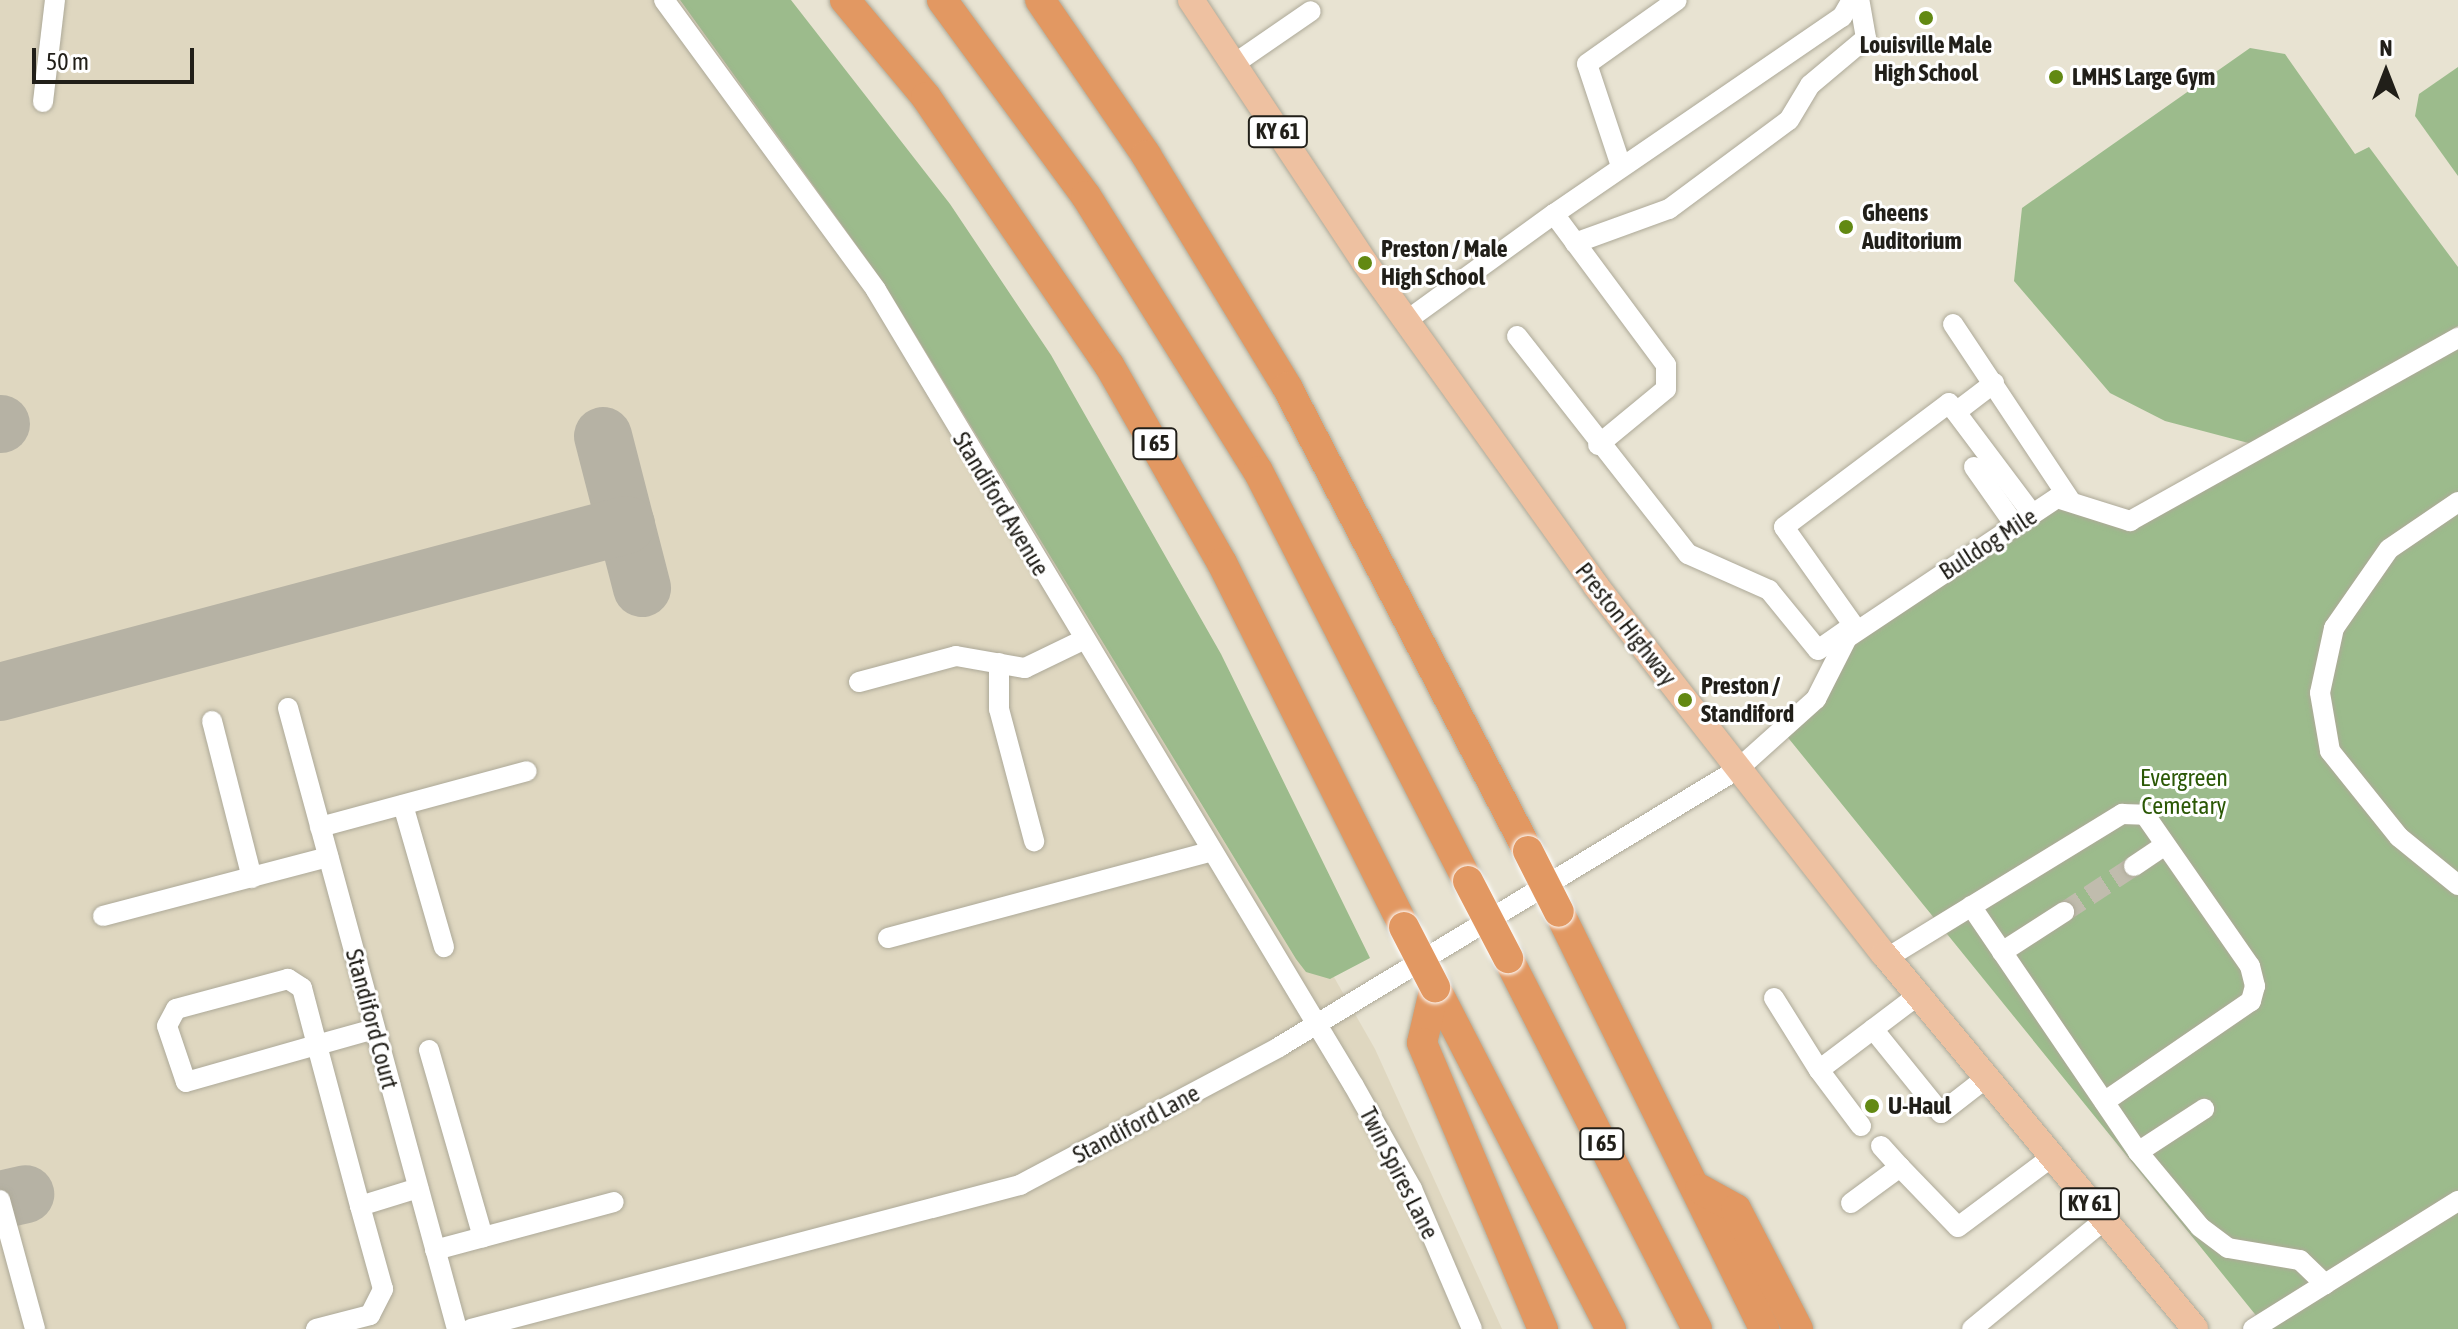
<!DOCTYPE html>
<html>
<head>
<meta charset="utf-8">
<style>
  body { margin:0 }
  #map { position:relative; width:2458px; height:1329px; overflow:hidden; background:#e8e3d2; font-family:"Asap Condensed",sans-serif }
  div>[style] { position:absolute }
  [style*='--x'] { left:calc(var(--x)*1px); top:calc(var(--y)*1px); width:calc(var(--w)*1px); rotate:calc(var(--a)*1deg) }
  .built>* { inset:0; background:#dfd7c0 }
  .green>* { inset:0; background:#9cbb8c }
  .taxiway>* { height:58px; margin:-29px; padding:0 29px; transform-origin:29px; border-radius:29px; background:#b6b2a4 }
  .minor-tunnel>* { height:20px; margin-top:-10px; transform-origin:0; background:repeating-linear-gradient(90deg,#c0bcad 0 20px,transparent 0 30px) }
  .roads { filter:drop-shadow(0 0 2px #ada998) drop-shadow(0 0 2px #ada998) }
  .minor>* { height:20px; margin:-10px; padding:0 10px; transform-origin:10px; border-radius:10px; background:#fff }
  .major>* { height:26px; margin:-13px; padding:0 13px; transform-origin:13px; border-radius:13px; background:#eec1a1 }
  .highway>* { height:30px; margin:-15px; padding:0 15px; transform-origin:15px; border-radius:15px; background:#e29862 }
  .bridges { filter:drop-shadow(0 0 2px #fff) drop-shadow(0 0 2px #fff) }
  .highway-bridge>* { height:30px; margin:-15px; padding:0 15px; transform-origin:15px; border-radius:15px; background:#e29862 }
  .dots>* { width:22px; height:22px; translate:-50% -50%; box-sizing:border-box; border:4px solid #fff; border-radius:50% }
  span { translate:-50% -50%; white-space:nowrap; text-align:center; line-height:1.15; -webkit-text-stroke:6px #fff; paint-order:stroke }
  .shield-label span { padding:2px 6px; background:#fff; border:2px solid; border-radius:6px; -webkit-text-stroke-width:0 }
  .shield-label { font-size:22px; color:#211f19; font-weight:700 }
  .poi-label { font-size:24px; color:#211f19; font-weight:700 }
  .left { translate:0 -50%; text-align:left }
  .street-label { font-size:24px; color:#211f19 }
  .park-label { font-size:24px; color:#2b5805 }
  .north { position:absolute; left:2346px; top:32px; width:80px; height:80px; -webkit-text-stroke:6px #fff; paint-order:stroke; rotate:0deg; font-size:22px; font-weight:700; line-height:32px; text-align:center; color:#211f19 }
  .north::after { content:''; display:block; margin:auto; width:28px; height:36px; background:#211f19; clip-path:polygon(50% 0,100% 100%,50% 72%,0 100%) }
  .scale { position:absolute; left:32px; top:48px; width:162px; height:36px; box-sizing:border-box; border:4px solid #211f19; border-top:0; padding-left:10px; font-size:24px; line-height:28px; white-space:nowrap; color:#211f19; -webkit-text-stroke:6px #fff; paint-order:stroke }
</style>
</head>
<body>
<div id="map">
  <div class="built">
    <div style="clip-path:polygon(0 0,725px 0,989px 373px,1375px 1049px,1502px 1329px,0 1329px)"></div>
  </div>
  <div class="green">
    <div style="clip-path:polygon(680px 0,791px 0,950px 204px,1051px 355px,1221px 654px,1370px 958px,1330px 979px,1306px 972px,1296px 959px,883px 282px)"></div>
    <div style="clip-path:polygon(2250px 48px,2285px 54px,2355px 154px,2369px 147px,2458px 267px,2458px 326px,2256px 445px,2165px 421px,2110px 393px,2014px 281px,2022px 208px)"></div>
    <div style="clip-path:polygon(2458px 67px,2458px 176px,2415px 116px,2419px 94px)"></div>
    <div style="clip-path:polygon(2458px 338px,2458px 1329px,2267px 1329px,1781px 729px,1816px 699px,1847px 638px,2057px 498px,2130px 521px)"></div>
  </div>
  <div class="taxiway">
    <div style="--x:0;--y:424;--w:1;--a:0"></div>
    <div style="--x:603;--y:436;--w:157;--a:75.6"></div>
    <div style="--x:0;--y:692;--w:648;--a:-14.94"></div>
    <div style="--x:0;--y:1200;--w:26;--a:-13"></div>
  </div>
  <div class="minor-tunnel">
    <div style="--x:2064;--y:912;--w:84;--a:-33.3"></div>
  </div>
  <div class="roads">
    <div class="minor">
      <div style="--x:664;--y:0;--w:359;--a:53.8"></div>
      <div style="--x:876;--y:290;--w:928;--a:59.02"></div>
      <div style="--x:1354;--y:1086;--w:118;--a:60.6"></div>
      <div style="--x:1412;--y:1189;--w:152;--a:66.8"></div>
      <div style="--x:1234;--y:64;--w:93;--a:-34.5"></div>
      <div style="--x:43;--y:102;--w:103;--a:-83.3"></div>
      <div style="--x:1620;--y:163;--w:104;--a:-108.4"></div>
      <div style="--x:1587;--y:64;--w:110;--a:-35.4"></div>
      <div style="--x:1554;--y:214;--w:349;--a:-34.4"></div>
      <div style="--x:1842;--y:17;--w:20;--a:-60"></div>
      <div style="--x:1575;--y:243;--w:100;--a:-19.9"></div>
      <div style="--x:1669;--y:209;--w:149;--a:-36.6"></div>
      <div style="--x:1789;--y:120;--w:41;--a:-59"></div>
      <div style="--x:1810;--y:85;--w:73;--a:-40"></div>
      <div style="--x:1866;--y:38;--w:39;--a:-100"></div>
      <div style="--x:1406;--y:321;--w:183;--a:-35.9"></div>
      <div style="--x:1554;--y:214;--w:188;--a:53.4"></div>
      <div style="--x:1666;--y:365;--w:24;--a:90"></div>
      <div style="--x:1666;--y:389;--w:88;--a:140.5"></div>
      <div style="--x:1953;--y:324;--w:211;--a:56.4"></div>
      <div style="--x:1517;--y:336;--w:277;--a:51.9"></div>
      <div style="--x:1688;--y:554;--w:89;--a:24"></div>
      <div style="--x:1769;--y:590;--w:77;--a:50.8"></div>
      <div style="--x:1818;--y:650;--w:38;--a:-35"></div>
      <div style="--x:1956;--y:412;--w:48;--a:-37.3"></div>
      <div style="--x:1974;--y:467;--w:62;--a:54.8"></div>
      <div style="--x:2458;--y:502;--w:83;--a:145.7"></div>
      <div style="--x:2389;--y:549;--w:96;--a:124.8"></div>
      <div style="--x:2334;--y:628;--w:66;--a:102.2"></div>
      <div style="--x:2320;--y:693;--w:59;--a:80.2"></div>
      <div style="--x:2330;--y:751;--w:110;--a:51.3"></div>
      <div style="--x:2399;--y:837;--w:76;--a:39.1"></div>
      <div style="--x:1854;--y:626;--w:121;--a:-125.3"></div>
      <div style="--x:1784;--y:527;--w:206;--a:-36.9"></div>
      <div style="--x:1949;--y:403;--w:130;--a:53.1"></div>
      <div style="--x:999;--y:663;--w:46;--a:90"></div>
      <div style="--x:999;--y:709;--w:137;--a:75.1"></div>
      <div style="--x:859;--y:682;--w:100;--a:-15"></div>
      <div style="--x:956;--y:656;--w:70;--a:9.9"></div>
      <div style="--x:1025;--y:668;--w:62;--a:-25.7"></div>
      <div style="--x:288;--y:708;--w:644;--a:74.78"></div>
      <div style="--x:212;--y:721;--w:162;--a:75.7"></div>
      <div style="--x:403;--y:805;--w:148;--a:73.9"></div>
      <div style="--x:320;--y:827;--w:214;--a:-15.1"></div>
      <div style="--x:2134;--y:866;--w:37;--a:-34"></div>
      <div style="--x:1971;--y:906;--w:297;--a:55.8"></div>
      <div style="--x:2138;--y:1152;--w:97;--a:50.4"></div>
      <div style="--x:2200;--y:1227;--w:35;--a:37"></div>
      <div style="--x:2228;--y:1248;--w:73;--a:9.5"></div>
      <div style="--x:2300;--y:1260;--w:35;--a:44"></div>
      <div style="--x:103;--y:916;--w:233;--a:-14.7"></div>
      <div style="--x:888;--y:938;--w:333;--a:-15"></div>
      <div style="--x:2002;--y:952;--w:74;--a:-32.8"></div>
      <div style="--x:1887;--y:958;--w:276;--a:-31.5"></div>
      <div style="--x:2122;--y:814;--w:23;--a:2"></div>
      <div style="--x:2145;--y:815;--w:184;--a:55.2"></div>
      <div style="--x:2250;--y:966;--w:21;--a:76"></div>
      <div style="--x:2255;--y:986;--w:16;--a:105"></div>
      <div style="--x:2251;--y:1001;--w:178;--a:145.5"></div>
      <div style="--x:1774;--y:998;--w:85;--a:58"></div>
      <div style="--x:1873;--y:1029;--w:108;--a:51"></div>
      <div style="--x:1941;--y:1113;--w:57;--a:-37.9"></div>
      <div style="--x:429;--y:1050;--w:195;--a:73.9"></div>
      <div style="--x:1861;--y:1126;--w:70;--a:-126.9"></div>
      <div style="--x:1819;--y:1070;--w:124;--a:-37.1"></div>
      <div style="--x:1881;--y:1146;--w:28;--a:48"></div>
      <div style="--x:2138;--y:1152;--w:79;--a:-33.1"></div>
      <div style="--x:0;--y:1200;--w:134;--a:74.8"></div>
      <div style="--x:1851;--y:1203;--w:61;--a:-36.3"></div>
      <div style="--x:1900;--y:1167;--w:83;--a:46"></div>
      <div style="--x:1958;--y:1227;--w:117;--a:-36.7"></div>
      <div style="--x:360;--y:1206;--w:61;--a:-17.2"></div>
      <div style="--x:435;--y:1250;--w:185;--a:-15"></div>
      <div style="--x:316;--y:1329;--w:56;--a:-14.5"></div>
      <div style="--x:370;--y:1315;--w:29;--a:-63"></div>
      <div style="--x:383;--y:1289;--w:86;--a:-105.5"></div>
      <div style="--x:360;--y:1206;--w:167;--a:-105"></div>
      <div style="--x:317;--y:1045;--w:59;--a:-104.7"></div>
      <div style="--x:302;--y:988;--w:17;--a:-147"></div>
      <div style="--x:288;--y:979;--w:116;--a:165"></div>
      <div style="--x:176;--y:1009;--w:19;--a:118"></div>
      <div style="--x:167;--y:1026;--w:59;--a:71.3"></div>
      <div style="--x:186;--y:1082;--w:136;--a:-15.8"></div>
      <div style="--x:317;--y:1045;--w:59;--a:-15.7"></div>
      <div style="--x:471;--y:1329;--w:568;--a:-14.7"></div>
      <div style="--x:1020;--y:1185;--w:293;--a:-28"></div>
      <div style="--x:1279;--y:1047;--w:537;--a:-31.2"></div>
      <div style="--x:1738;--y:769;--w:105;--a:-41.9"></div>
      <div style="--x:1816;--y:699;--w:68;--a:-63.1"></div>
      <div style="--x:1847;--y:638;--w:252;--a:-33.7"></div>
      <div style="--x:2057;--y:498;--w:77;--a:17.5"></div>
      <div style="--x:2130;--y:521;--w:376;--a:-29.2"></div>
      <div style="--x:1972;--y:1329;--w:171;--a:-39.5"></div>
      <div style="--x:2253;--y:1329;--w:242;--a:-32"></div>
    </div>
    <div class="major">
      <div style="--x:1191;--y:0;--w:315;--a:56.5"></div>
      <div style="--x:1365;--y:263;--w:397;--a:54.4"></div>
      <div style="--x:1596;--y:586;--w:467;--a:52"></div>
      <div style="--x:1884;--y:954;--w:487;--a:50.3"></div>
    </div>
    <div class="highway">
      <div style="--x:845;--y:0;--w:126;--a:50.1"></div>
      <div style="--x:926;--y:97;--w:325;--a:55.7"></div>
      <div style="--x:1109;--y:365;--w:228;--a:60.3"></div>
      <div style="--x:1222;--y:563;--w:407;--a:63.4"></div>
      <div style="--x:942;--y:0;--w:243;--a:53.7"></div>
      <div style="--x:1086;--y:196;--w:324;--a:58"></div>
      <div style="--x:1258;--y:471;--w:461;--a:62.9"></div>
      <div style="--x:1040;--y:0;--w:188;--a:55.6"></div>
      <div style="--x:1146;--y:155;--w:271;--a:58.7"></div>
      <div style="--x:1287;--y:387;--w:523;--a:62.55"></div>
      <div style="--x:1559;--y:912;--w:465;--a:63.8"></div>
      <div style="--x:1508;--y:958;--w:416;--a:63"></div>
      <div style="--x:1435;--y:987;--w:385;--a:62.8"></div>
      <div style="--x:1435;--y:987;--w:57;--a:103.1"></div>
      <div style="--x:1422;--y:1043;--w:311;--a:67.1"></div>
      <div style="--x:1700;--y:1189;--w:41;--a:29.1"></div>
      <div style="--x:1736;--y:1209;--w:135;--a:62.7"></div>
    </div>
  </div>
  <div class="bridges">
    <div class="highway-bridge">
      <div style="--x:1528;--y:851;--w:68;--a:63.1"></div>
      <div style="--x:1468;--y:881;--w:87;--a:62.5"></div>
      <div style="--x:1404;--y:927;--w:68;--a:62.7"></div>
    </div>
  </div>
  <div class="dots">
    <div style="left:1926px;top:18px;background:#628913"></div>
    <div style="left:2056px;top:77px;background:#628913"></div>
    <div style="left:1846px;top:227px;background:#628913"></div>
    <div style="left:1365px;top:263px;background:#628913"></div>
    <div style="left:1685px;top:700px;background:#628913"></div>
    <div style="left:1872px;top:1106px;background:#628913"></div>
  </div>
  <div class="shield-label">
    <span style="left:1278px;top:132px">KY 61</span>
    <span style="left:1155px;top:444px">I 65</span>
    <span style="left:1602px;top:1144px">I 65</span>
    <span style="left:2090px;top:1204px">KY 61</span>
  </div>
  <div class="poi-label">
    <span style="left:1926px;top:59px">Louisville Male<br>High School</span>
    <span class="left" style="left:2072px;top:77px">LMHS Large Gym</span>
    <span class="left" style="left:1862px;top:227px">Gheens<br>Auditorium</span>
    <span class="left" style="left:1381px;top:263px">Preston / Male<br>High School</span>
    <span class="left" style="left:1701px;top:700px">Preston /<br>Standiford</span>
    <span class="left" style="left:1888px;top:1106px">U-Haul</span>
  </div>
  <div class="street-label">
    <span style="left:1001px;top:504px;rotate:59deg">Standiford Avenue</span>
    <span style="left:1988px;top:544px;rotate:-33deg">Bulldog Mile</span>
    <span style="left:1626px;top:624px;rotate:52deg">Preston Highway</span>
    <span style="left:372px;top:1019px;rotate:75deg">Standiford Court</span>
    <span style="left:1136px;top:1124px;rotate:-28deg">Standiford Lane</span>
    <span style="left:1399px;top:1173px;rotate:63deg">Twin Spires Lane</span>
  </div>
  <div class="park-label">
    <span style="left:2184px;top:792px">Evergreen<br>Cemetary</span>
  </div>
  <div class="north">N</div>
  <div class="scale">50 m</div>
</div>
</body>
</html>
